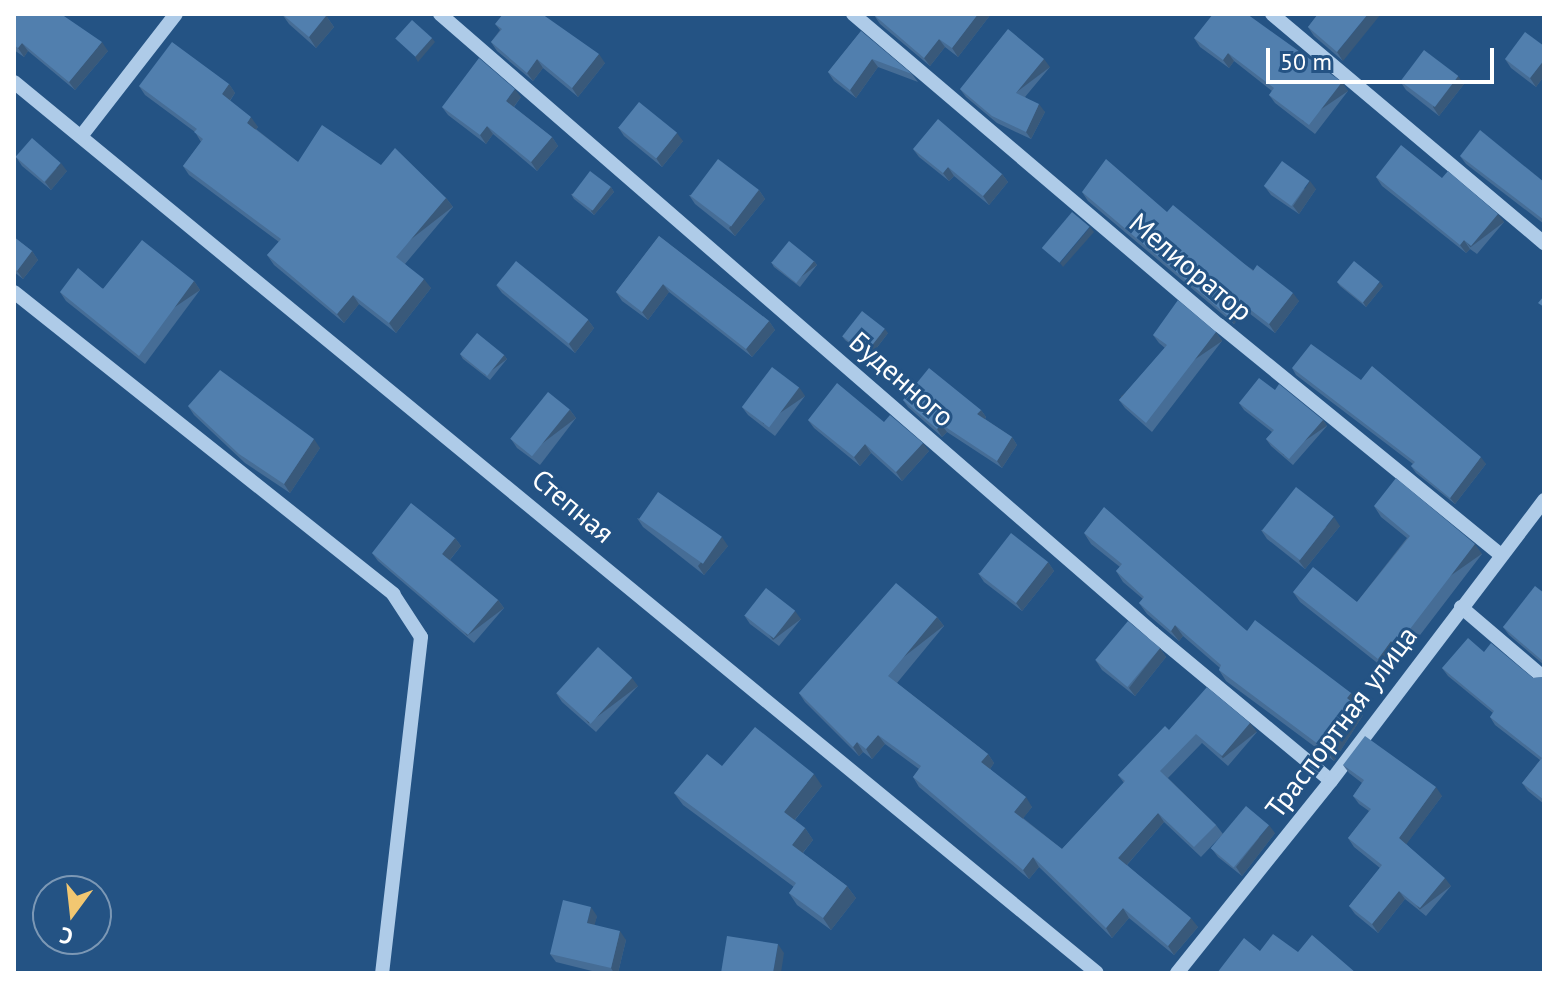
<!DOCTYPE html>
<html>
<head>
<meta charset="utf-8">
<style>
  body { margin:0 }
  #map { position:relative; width:1558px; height:987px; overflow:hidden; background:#245384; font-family:"PT Sans",sans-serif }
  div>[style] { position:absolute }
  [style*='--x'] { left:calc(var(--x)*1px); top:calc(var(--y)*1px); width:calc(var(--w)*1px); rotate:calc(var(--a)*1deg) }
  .minor>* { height:14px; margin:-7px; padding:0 7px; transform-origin:7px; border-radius:7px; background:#aecbe8 }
  .wall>* { inset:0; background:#466d96 }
  .shaded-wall>* { inset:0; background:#39597a; transform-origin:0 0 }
  .building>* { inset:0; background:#517fae; transform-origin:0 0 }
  span { translate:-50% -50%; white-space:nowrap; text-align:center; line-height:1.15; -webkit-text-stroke:6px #245384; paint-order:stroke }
  .street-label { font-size:28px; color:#fff }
  .frame { position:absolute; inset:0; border:16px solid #fff; pointer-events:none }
  .north { position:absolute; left:32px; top:875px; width:80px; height:80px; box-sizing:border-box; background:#245384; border:2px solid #7c98b5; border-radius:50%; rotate:195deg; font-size:22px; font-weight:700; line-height:32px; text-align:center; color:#fff }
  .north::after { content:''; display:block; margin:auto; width:28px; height:36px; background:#f2c771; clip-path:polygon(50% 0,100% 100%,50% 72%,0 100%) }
  .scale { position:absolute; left:1266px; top:48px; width:228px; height:36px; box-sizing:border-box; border:4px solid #fff; border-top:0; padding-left:10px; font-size:24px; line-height:28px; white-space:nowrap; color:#fff; -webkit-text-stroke:6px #245384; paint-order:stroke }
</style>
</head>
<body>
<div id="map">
  <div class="minor">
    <div style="--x:440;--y:14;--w:944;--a:40.96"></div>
    <div style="--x:1153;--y:633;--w:231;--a:39.7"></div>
    <div style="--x:853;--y:14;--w:480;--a:40.4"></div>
    <div style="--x:1219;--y:325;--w:364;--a:39.2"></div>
    <div style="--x:1272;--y:14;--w:356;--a:40.1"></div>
    <div style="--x:14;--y:82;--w:1402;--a:39.44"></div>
    <div style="--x:82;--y:135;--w:153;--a:-52.2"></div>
    <div style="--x:14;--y:292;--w:485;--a:38.5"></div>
    <div style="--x:393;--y:594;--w:51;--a:56.9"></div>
    <div style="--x:421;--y:637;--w:338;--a:96.6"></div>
    <div style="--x:1461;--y:607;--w:109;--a:40.5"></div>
    <div style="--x:1177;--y:973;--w:246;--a:-51.3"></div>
    <div style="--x:1331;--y:781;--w:353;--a:-52.8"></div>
  </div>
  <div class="wall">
    <div style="clip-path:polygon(14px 14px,108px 51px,75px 90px,28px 51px,24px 57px,14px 50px)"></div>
    <div style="clip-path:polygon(282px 14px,327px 17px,334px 27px,316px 48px,289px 24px)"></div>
    <div style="clip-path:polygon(991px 14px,958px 57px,945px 47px,930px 66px,880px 24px,874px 15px)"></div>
    <div style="clip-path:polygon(1318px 14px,1343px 61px,1314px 36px,1308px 27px)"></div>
    <div style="clip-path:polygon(495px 24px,605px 63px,578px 97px,543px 68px,533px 81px,497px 51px,491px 42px,500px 30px)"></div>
    <div style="clip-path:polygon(861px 31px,912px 74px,918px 82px,878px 67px,856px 98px,834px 81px,828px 72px)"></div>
    <div style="clip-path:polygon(1194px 38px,1348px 91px,1315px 134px,1275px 103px,1269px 95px,1272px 91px,1234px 61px,1229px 68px,1200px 47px)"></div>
    <div style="clip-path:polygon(1544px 46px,1544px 76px,1536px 87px,1511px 68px,1505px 59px)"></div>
    <div style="clip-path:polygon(1050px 67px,1025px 97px,1045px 112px,1031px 139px,997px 123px,966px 97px,960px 89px)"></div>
    <div style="clip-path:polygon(1400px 81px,1464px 84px,1439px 116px,1406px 90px)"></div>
    <div style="clip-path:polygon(229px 84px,235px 93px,230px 101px,258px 127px,256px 129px,298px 162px,381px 165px,446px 198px,453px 207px,405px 264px,431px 288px,396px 333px,359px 304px,344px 323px,274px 265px,267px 255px,279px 242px,189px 175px,183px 166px,201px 142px,195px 132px,145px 95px,139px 86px)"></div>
    <div style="clip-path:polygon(521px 97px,514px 107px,552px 137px,558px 146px,537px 171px,493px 134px,486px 144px,448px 115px,442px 107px)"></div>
    <div style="clip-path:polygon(618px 127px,683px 141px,662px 167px,624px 136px)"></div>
    <div style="clip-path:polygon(913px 149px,1002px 174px,1008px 182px,989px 205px,954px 176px,949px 181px,919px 157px)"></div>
    <div style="clip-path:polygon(1460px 156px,1544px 182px,1544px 224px,1466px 164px)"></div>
    <div style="clip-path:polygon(16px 157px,67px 171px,51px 190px,22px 166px)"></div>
    <div style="clip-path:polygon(1376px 177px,1442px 178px,1504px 222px,1477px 254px,1470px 249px,1466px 253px,1382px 186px)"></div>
    <div style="clip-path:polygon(611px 187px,614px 192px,594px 215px,574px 199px,571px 194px)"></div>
    <div style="clip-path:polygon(1265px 187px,1316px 189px,1299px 214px,1271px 195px)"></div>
    <div style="clip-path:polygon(759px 190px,765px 199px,735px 236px,695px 204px,689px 195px)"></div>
    <div style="clip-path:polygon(1082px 192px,1167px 212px,1299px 301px,1275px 333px,1245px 310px,1234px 324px,1088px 201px)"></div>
    <div style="clip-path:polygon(659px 236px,769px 321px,775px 330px,752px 357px,669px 292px,648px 320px,622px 301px,616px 292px)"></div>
    <div style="clip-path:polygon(14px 237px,32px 251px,38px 260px,23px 279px,14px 272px)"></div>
    <div style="clip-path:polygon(814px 261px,817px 265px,800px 287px,774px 267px,771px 262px)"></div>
    <div style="clip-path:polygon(194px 281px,200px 290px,145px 364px,66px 301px,60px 292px)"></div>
    <div style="clip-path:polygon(1337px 282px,1383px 286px,1366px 307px,1340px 286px)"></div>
    <div style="clip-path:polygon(496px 285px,588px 320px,594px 328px,575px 353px,502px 293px)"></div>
    <div style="clip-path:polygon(1216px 332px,1222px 341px,1152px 432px,1125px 408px,1119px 400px,1165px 348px,1159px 343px,1153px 335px)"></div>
    <div style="clip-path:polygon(888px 333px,869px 358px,845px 340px,842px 336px)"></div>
    <div style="clip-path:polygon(460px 354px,504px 355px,507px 359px,490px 380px,463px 359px)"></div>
    <div style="clip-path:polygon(1292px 368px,1361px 380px,1486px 464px,1455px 504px,1416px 473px,1411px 466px,1413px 464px,1296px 375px)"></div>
    <div style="clip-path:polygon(1275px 390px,1323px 420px,1327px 426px,1293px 465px,1271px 446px,1266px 439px,1272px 432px,1244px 410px,1239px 403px)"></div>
    <div style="clip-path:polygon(805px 396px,775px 436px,748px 415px,742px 407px)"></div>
    <div style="clip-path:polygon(903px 400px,981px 410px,986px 417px,985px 419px,1012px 437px,1017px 445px,1002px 468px,947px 432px,942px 437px,908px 407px)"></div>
    <div style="clip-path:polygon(188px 406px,320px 448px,290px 493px,245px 463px,194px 415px)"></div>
    <div style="clip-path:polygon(570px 410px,576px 418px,540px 465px,517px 448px,511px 439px)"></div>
    <div style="clip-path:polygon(808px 420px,884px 422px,929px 451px,902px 481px,871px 453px,860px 466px,814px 428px)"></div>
    <div style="clip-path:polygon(1374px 506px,1482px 554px,1404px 656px,1398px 652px,1385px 669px,1300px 602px,1293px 592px,1357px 602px,1407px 538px,1381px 517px)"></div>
    <div style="clip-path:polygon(637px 518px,728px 546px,704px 575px,643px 527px)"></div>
    <div style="clip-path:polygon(1340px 526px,1305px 569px,1267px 539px,1261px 530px)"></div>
    <div style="clip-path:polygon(1084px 533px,1351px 693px,1358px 703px,1356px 706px,1363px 715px,1334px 761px,1226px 681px,1219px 670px,1220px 668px,1183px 636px,1179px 641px,1147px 614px,1139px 603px,1143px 599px,1123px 582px,1116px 571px,1120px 567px,1091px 544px)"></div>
    <div style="clip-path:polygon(455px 538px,461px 546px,450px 560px,498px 600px,504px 608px,474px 643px,378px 561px,372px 553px)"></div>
    <div style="clip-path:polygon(1048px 562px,1054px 571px,1022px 611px,984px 582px,978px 573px)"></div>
    <div style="clip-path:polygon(1544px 593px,1544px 665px,1509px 635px,1503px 627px)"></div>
    <div style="clip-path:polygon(744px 615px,801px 619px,779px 646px,750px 624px)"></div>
    <div style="clip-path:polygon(937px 617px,944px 626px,897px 683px,988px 754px,994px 763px,990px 769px,1032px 807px,1023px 818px,1062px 849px,1124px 783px,1118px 775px,1169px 730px,1257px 732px,1228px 766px,1202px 743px,1168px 778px,1216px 825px,1223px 834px,1201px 857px,1164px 822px,1127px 865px,1198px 927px,1174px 955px,1129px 918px,1112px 938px,1039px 867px,1029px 879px,919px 787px,913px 777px,919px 769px,885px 744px,872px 759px,863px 752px,859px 756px,805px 702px,799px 693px)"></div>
    <div style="clip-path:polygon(1160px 648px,1166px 657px,1135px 696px,1102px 670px,1096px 661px)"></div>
    <div style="clip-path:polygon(1484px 652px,1533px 678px,1544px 677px,1544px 804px,1528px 791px,1522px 783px,1540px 760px,1495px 725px,1490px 717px,1493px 713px,1448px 676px,1442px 668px)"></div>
    <div style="clip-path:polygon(638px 686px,596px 732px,562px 702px,556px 693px)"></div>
    <div style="clip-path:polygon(1343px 765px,1442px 796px,1406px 844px,1451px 886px,1426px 916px,1405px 899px,1378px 933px,1355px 914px,1349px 906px,1380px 868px,1354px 847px,1348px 838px,1369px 811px,1359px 804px,1353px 796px,1362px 783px,1349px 773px)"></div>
    <div style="clip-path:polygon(722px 766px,822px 786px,795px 820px,805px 828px,813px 840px,803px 853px,847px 886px,856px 898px,831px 930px,797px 905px,789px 893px,794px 887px,683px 805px,674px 793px)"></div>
    <div style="clip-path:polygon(1275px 833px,1242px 876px,1218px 857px,1212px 849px)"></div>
    <div style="clip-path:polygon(597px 916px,594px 925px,626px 940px,618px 973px,600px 973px,556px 962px,550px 954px)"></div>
  </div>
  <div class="shaded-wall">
    <div style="clip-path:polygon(321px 14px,329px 14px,327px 17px,334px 27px,316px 48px,309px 37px)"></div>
    <div style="clip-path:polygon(978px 14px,991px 14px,958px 57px,952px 48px)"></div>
    <div style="clip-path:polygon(1368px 14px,1381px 14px,1343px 61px,1337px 52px)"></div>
    <div style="clip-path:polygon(432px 38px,435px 42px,418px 62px,415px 57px)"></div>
    <div style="clip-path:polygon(939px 39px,945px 47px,930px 66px,924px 58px)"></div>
    <div style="clip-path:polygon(102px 42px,108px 51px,75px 90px,69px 82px)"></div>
    <div style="clip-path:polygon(22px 43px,28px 51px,24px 57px,18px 48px)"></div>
    <div style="clip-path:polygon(1228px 53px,1234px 61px,1229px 68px,1223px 60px)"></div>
    <div style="clip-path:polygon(599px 54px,605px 63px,578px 97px,572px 88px)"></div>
    <div style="clip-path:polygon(537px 59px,543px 68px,533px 81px,527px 73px)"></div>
    <div style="clip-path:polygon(872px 59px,878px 67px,856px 98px,850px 90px)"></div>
    <div style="left:1044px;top:59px;width:10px;height:44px;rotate:53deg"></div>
    <div style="clip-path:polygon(1544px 60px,1544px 76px,1536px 87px,1530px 78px)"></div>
    <div style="clip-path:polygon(1458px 76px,1464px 84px,1439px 116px,1433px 107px)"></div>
    <div style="left:1342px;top:82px;width:11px;height:54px;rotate:56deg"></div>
    <div style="clip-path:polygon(229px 84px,235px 93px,228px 103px,222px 94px)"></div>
    <div style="clip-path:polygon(515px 89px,521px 97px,512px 109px,506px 101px)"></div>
    <div style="clip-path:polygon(1039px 104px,1045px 112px,1031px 139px,1026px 132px)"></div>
    <div style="clip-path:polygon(251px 117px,258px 127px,254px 132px,247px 123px)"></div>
    <div style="clip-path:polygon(487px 126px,493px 134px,486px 144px,480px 135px)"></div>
    <div style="clip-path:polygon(677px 133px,683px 141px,662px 167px,656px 158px)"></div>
    <div style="clip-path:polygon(552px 137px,558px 146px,537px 171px,531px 162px)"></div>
    <div style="clip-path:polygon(61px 163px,67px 171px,51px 190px,45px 182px)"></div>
    <div style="clip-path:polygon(948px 167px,954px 176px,949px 181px,943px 173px)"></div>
    <div style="clip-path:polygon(1002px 174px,1008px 182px,989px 205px,983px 196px)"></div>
    <div style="clip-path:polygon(1310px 181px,1316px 189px,1299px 214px,1293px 206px)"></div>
    <div style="clip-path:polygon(611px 187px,614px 192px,594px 215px,591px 211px)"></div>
    <div style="clip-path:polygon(759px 190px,765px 199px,735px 236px,729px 228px)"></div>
    <div style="left:446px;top:198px;width:11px;height:77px;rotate:52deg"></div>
    <div style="left:1498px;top:214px;width:10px;height:42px;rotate:53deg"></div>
    <div style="clip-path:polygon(1090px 227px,1094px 232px,1063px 267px,1060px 263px)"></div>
    <div style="clip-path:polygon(1464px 240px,1470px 249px,1466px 253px,1460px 245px)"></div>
    <div style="clip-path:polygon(32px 251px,38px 260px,23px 279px,17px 271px)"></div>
    <div style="left:814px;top:261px;width:5px;height:28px;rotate:53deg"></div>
    <div style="clip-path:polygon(424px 279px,431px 288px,396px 333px,389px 323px)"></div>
    <div style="left:194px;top:281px;width:11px;height:93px;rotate:56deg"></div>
    <div style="clip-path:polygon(1380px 282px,1383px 286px,1366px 307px,1363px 302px)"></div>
    <div style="clip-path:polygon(663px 284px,669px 292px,648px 320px,642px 312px)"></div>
    <div style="clip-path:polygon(1293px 293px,1299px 301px,1275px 333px,1269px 324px)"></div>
    <div style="clip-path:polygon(353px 295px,359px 304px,344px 323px,337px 314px)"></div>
    <div style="clip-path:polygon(1239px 301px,1245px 310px,1234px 324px,1228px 316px)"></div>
    <div style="clip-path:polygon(588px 320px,594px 328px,575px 353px,569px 344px)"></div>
    <div style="clip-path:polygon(769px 321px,775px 330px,752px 357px,746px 349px)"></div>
    <div style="clip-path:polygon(885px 329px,888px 333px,869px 358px,865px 354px)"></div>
    <div style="left:1216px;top:332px;width:11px;height:115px;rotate:56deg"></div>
    <div style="left:504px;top:355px;width:5px;height:27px;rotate:53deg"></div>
    <div style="left:799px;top:387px;width:11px;height:50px;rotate:56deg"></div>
    <div style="left:570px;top:410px;width:10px;height:59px;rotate:53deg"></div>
    <div style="clip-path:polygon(981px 410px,986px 417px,983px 422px,977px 414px)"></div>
    <div style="left:1323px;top:420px;width:7px;height:52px;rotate:56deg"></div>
    <div style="clip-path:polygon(941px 424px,947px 432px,942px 437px,937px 429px)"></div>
    <div style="clip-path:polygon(1012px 437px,1017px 445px,1002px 468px,997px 461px)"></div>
    <div style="clip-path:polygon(314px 439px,320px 448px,290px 493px,284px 484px)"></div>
    <div style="clip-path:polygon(923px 443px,929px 451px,902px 481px,896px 472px)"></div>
    <div style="clip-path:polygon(865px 444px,871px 453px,860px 466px,854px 457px)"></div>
    <div style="clip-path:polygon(1481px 457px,1486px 464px,1455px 504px,1450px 498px)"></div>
    <div style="clip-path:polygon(1334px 517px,1340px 526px,1305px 569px,1299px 561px)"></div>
    <div style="clip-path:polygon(722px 537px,728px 546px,704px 575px,698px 566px)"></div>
    <div style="clip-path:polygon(455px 538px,461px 546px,448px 562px,442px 554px)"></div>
    <div style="left:1475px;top:544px;width:12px;height:128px;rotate:55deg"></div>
    <div style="clip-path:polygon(1048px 562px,1054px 571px,1022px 611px,1016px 603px)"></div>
    <div style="left:498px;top:600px;width:10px;height:46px;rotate:53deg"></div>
    <div style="left:795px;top:611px;width:10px;height:35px;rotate:53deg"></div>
    <div style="left:937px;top:617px;width:11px;height:77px;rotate:52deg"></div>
    <div style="clip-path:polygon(1175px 625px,1183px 636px,1179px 641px,1171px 631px)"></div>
    <div style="clip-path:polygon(1391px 641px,1398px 652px,1385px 669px,1378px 659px)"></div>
    <div style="clip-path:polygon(1160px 648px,1166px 657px,1135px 696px,1129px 688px)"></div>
    <div style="left:632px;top:678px;width:10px;height:62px;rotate:53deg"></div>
    <div style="clip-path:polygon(1351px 693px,1358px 703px,1356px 706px,1363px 715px,1334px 761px,1326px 750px,1347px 698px)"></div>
    <div style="left:1250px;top:723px;width:11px;height:43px;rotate:52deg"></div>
    <div style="clip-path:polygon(878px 735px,885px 744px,872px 759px,866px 749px)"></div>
    <div style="clip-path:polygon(857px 742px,863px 752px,859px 756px,853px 747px)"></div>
    <div style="clip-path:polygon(988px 754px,994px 763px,988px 772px,981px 762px)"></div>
    <div style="clip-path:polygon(814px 774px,822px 786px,792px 823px,784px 812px)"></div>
    <div style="clip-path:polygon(1436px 787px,1442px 796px,1405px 846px,1399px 838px)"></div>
    <div style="clip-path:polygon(1026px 797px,1032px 807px,1021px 821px,1014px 812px)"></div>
    <div style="clip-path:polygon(1158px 813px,1164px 822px,1125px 867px,1118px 858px)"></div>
    <div style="clip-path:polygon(1269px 825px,1275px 833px,1242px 876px,1236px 867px)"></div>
    <div style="clip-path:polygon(805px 828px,813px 840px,800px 856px,792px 845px)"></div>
    <div style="clip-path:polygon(1033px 857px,1039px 867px,1029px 879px,1023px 870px)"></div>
    <div style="left:1445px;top:878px;width:10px;height:39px;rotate:53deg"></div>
    <div style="clip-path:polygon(847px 886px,856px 898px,831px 930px,823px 918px)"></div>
    <div style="clip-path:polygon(1399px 891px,1405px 899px,1378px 933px,1372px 924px)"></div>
    <div style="clip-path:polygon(591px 907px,597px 916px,593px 931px,587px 923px)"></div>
    <div style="clip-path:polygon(1123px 908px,1129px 918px,1112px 938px,1106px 928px)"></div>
    <div style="clip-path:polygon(1191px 918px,1198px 927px,1174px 955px,1168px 946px)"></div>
    <div style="clip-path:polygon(620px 931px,626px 940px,618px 973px,614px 973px,611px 968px)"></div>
    <div style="clip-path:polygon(778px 944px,784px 953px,781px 973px,773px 973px)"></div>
  </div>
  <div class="building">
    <div style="clip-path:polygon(14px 14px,61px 14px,102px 42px,69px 82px,22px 43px,18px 48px,14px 45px)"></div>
    <div style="clip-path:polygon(282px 14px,324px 14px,326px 16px,309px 37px)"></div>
    <div style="clip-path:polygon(503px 14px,542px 14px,599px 54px,572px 88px,537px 59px,527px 73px,491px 42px,502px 29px,495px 24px)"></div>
    <div style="clip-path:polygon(875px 14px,978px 14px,952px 48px,939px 39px,924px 58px,874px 15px)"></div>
    <div style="clip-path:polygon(1213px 14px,1247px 14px,1342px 82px,1309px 125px,1269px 95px,1274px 88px,1228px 53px,1223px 60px,1194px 38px)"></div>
    <div style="clip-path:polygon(1318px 14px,1368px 14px,1337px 52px,1308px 27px)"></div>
    <div style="left:412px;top:20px;width:27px;height:25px;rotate:42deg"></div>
    <div style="clip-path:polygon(1008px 29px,1044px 59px,1016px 93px,1039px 104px,1026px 132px,992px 116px,960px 89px)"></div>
    <div style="clip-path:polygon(861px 31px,912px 74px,872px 59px,850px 90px,828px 72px)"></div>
    <div style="clip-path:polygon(1525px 32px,1544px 46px,1544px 60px,1530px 78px,1505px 59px)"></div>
    <div style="clip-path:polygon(172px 42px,229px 84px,222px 94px,251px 117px,247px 123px,298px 162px,322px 125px,381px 165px,395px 148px,446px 198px,396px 257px,424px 279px,389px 323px,353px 295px,337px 314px,267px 255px,281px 239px,183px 166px,203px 139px,194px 132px,197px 129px,139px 86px)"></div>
    <div style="left:1424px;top:50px;width:43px;height:39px;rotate:37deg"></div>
    <div style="clip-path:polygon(479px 58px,515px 89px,506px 101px,552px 137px,531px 162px,487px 126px,480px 135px,442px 107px)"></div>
    <div style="left:639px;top:102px;width:49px;height:33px;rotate:39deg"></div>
    <div style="clip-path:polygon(938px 119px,1002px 174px,983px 196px,948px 167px,943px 173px,913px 149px)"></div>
    <div style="clip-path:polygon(1480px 130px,1544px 182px,1544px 220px,1460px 156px)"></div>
    <div style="left:32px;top:138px;width:38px;height:25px;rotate:41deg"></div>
    <div style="clip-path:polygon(1401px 145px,1442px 178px,1448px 171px,1498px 214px,1471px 246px,1464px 240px,1460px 245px,1376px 177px)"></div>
    <div style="left:718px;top:159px;width:51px;height:46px;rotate:37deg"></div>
    <div style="clip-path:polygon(1106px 159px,1167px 212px,1173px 205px,1253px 271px,1257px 265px,1293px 293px,1269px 324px,1239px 301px,1228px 316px,1082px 192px)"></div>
    <div style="left:1282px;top:161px;width:34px;height:31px;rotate:36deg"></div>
    <div style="left:590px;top:171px;width:26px;height:30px;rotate:37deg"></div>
    <div style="left:1072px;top:212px;width:23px;height:47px;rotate:40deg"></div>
    <div style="clip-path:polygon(659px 236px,769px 321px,746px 349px,663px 284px,642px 312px,616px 292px)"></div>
    <div style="clip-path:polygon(14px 237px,32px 251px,17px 271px,14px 268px)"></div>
    <div style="clip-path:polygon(142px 240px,194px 281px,139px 356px,60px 292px,78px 268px,103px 289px)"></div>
    <div style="left:789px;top:241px;width:32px;height:28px;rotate:39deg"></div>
    <div style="left:516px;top:261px;width:93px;height:31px;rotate:39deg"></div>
    <div style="left:1354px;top:261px;width:33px;height:27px;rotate:39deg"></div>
    <div style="clip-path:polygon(1544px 296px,1544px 307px,1538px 303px)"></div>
    <div style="clip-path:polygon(1178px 300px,1216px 332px,1146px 423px,1119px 400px,1167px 345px,1153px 335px)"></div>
    <div style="left:862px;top:311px;width:29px;height:32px;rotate:38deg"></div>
    <div style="left:477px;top:333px;width:35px;height:27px;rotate:39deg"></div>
    <div style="clip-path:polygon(1311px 344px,1361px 380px,1372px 366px,1481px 457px,1450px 498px,1411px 466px,1415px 462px,1292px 368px)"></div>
    <div style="left:772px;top:367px;width:34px;height:50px;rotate:37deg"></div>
    <div style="clip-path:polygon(929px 368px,981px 410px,977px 414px,1012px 437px,997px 461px,941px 424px,937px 429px,903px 400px)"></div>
    <div style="clip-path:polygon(220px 370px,314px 439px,284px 484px,239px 454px,188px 406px)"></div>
    <div style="clip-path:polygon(1259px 378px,1275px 390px,1279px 384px,1323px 420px,1289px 459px,1266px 439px,1274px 430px,1239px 403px)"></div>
    <div style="clip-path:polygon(837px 383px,884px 422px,890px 415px,923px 443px,896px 472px,865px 444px,854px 457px,808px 420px)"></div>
    <div style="left:548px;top:392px;width:28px;height:60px;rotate:39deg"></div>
    <div style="clip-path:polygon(1396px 478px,1475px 544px,1397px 646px,1391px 641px,1378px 659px,1293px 592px,1313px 567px,1357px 602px,1410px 536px,1374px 506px)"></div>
    <div style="left:1296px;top:487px;width:48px;height:55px;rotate:38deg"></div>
    <div style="left:658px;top:492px;width:78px;height:33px;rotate:35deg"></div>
    <div style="clip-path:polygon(411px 503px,455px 538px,442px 554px,498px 600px,468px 635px,372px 553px)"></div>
    <div style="clip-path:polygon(1104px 507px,1247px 631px,1255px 620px,1351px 693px,1347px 698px,1355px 705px,1326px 750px,1219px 670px,1221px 665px,1175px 625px,1171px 631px,1139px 603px,1144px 597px,1116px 571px,1122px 564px,1084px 533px)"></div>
    <div style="left:1011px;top:533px;width:47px;height:52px;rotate:38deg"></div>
    <div style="clip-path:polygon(896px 583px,937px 617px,888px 676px,988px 754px,981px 762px,1026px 797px,1014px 812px,1062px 849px,1125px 781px,1118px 775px,1165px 726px,1169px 730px,1207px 687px,1250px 723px,1222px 756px,1196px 734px,1160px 771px,1216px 825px,1194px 847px,1158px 813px,1118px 858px,1191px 918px,1168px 946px,1123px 908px,1106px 928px,1033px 857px,1023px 870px,913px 777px,921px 766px,878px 735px,866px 749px,857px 742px,853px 747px,799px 693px)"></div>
    <div style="clip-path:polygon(1535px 586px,1544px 593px,1544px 662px,1503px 627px)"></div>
    <div style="left:766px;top:588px;width:37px;height:35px;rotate:38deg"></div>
    <div style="left:1128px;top:621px;width:42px;height:51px;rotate:40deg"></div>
    <div style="clip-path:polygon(1468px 638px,1484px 652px,1491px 643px,1533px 678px,1544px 677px,1544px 800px,1522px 783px,1542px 758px,1490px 717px,1494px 711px,1442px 668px)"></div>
    <div style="left:598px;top:647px;width:46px;height:62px;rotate:42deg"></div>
    <div style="clip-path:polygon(755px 727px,814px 774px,784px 812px,805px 828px,792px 845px,847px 886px,823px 918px,789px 893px,796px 883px,674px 793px,707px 754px,722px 766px)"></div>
    <div style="clip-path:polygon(1365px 736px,1436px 787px,1399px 838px,1445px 878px,1420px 908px,1399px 891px,1372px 924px,1349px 906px,1382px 865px,1348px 838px,1371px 809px,1353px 796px,1364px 780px,1343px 765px)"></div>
    <div style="left:1246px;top:806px;width:30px;height:55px;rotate:40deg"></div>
    <div style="clip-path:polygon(563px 900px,591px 907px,587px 923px,620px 931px,611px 968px,550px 954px)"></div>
    <div style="clip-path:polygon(1273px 934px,1298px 952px,1312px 935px,1356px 973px,1217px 973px,1244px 938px,1260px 951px)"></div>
    <div style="clip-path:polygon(727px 936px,778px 944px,773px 973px,721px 973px)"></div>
  </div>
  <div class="street-label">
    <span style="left:1191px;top:267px;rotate:40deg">Мелиоратор</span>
    <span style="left:902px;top:379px;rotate:41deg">Буденного</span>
    <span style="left:573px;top:506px;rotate:40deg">Степная</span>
    <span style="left:1341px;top:722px;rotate:-53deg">Траспортная улица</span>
  </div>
  <div class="frame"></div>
  <div class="north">С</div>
  <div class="scale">50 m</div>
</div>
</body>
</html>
